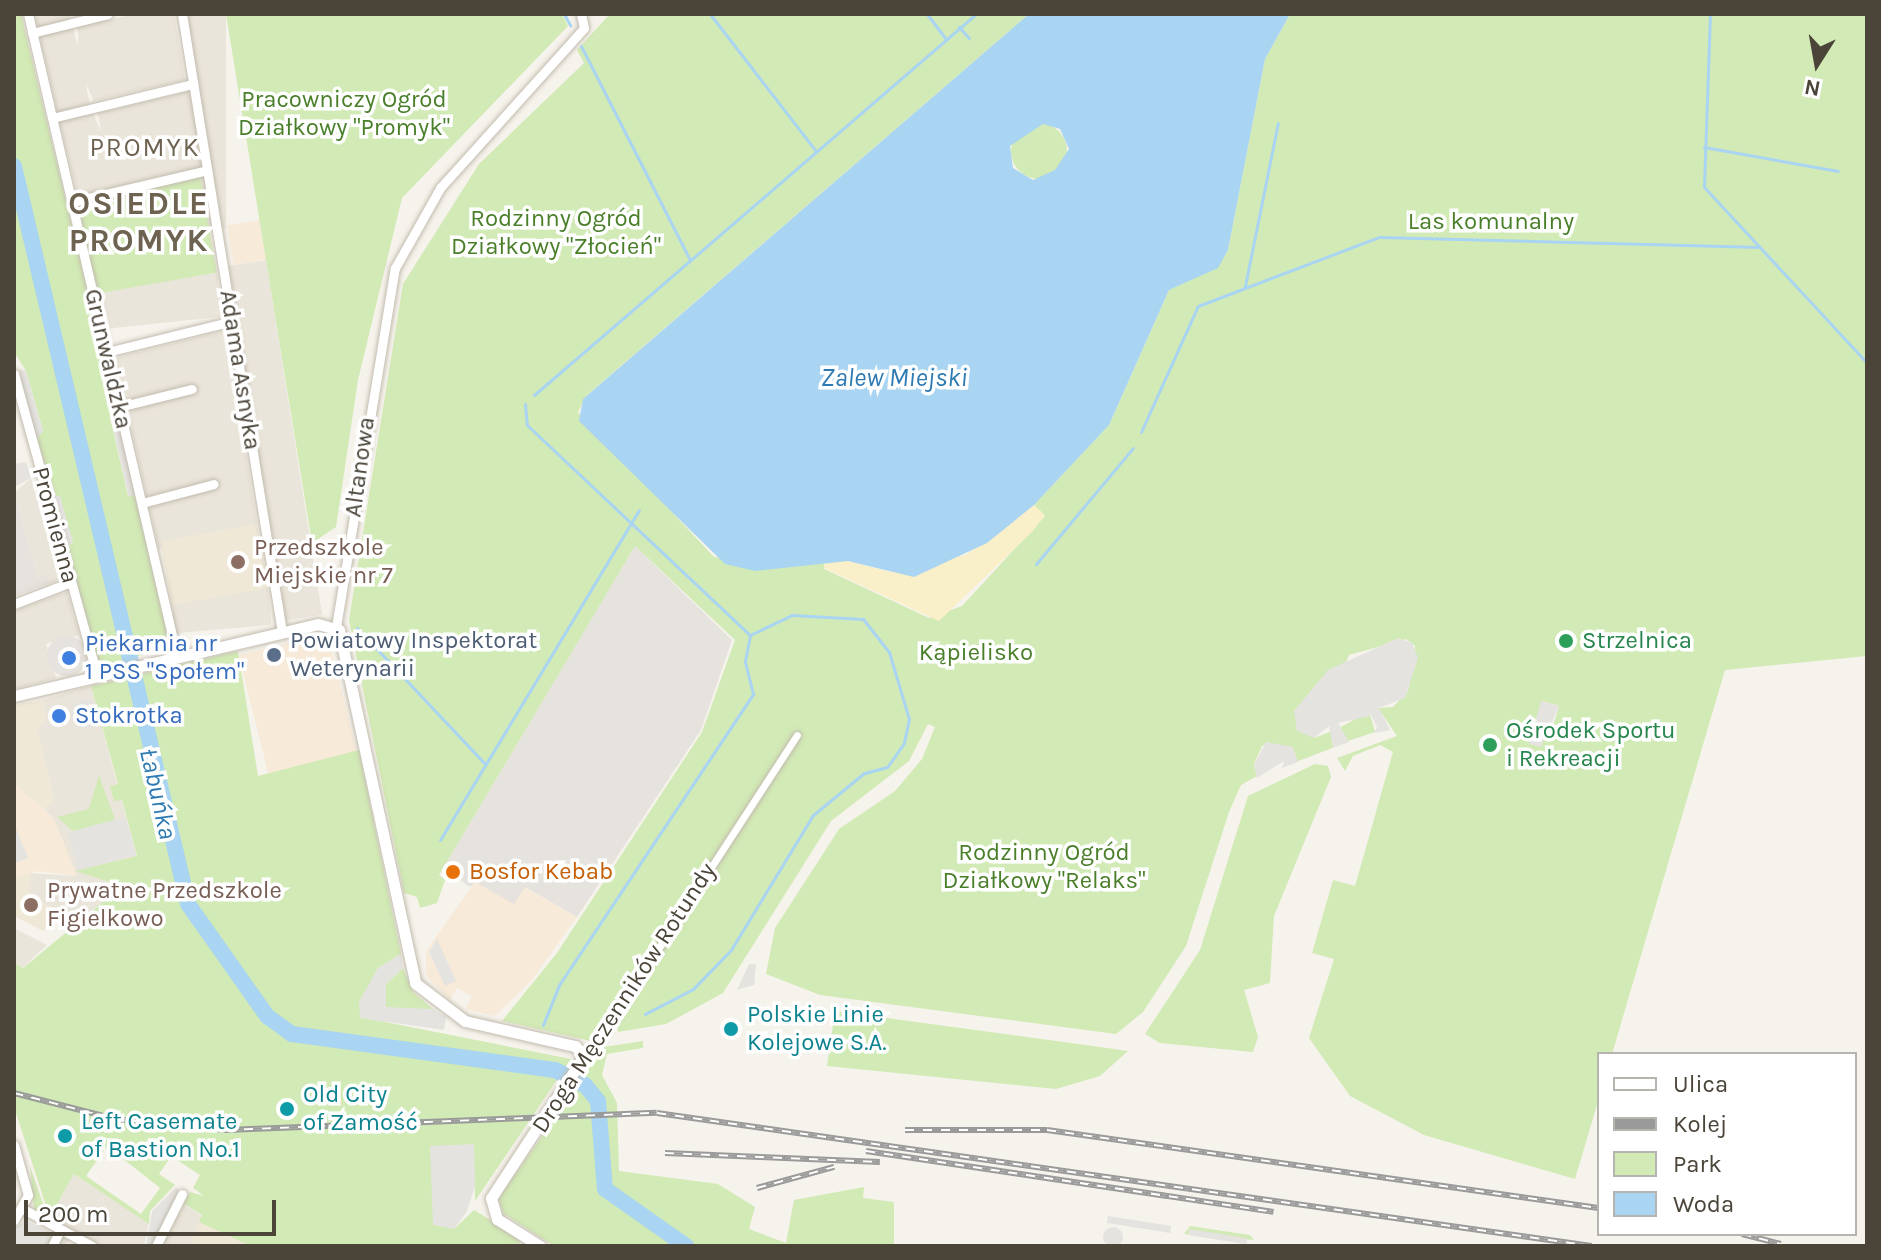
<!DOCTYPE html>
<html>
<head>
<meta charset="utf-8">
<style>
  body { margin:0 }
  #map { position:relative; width:1881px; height:1260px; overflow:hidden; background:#f6f3ec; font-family:Karla,sans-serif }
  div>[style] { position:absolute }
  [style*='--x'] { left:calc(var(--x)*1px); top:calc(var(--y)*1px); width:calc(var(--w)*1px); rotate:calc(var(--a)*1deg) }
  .residential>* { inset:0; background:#eae5da; transform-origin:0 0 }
  .commercial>* { inset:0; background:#f7ead8; transform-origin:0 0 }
  .industrial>* { inset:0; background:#e6e2dd }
  .round { border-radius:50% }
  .education>* { inset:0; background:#efe8d6; transform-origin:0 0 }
  .green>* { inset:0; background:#d2eab5; transform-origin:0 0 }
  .sand>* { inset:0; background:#f9efc9 }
  .parking>* { inset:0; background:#e5e3e0; transform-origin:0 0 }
  .water>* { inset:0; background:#a9d4f2 }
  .stream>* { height:3px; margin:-1.5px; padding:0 1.5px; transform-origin:1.5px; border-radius:1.5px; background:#a9d4f2 }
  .river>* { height:16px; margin:-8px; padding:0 8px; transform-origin:8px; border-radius:8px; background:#a9d4f2 }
  .roads { filter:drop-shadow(0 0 2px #c2bbae) drop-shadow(0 0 2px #c2bbae) }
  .pedestrian>* { height:7px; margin:-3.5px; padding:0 3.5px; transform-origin:3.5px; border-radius:3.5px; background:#fff }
  .minor>* { height:9px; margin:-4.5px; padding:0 4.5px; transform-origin:4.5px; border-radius:4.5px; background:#fff }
  .tertiary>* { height:11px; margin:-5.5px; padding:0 5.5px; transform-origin:5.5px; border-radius:5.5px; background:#fff }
  .rail>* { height:6px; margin-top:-3px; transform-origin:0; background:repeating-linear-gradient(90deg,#fff 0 9px,#9a9a9a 0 18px); box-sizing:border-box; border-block:2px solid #9a9a9a }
  .dots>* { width:22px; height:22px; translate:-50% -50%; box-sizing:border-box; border:4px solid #fff; border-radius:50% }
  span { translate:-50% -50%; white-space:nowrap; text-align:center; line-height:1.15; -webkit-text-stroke:7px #fff; paint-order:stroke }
  .park-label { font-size:24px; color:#4a7f2a }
  .street-label { font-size:24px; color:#4b4439 }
  .education-label { font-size:24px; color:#785e54 }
  .left { translate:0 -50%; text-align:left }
  .service-label { font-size:24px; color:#4e5e75 }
  .leisure-label { font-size:24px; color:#27864d }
  .shop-label { font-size:24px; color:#366cbe }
  .food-label { font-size:24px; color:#c56008 }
  .culture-label { font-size:24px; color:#0d838f }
  .neighbourhood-label { font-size:26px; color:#6e6250; letter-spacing:2px }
  .water-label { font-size:26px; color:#2e7ab2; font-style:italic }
  .district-label { font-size:32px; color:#6e6250; font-weight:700; letter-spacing:2px }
  .frame { position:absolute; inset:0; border:16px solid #4b4439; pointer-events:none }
  .legend { position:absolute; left:1597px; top:1052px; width:260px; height:184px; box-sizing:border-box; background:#fff; border:2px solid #b7b4b0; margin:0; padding:10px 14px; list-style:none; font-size:24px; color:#4b4439 }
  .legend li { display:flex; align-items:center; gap:16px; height:40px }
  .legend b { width:40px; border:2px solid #b7b4b0 }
  .north { position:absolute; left:1777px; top:24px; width:80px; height:80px; -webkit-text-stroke:6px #fff; paint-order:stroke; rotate:191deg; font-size:22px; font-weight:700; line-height:32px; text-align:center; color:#4b4439 }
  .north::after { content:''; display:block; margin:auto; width:28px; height:36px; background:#4b4439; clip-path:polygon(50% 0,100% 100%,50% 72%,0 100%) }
  .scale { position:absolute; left:24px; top:1200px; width:252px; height:36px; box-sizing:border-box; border:4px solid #4b4439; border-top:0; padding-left:10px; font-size:24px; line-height:28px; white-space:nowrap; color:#4b4439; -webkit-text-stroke:6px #fff; paint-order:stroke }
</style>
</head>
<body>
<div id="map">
  <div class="residential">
    <div style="clip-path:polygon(35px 14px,69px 14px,70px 21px,38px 28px)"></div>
    <div style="clip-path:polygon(134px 14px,174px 14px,185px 80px,94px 101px,86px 84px,90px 106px,58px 114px,39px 33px,72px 25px,78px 47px,78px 27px)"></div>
    <div style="left:187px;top:14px;width:39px;height:215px"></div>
    <div style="clip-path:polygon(187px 92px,200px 167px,78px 196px,59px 119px,92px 111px,101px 132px,98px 113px)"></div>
    <div style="left:266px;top:260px;width:359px;height:38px;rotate:81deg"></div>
    <div style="left:217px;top:273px;width:44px;height:118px;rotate:84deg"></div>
    <div style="clip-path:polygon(226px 330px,257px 524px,159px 549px,149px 504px,217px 487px,216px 481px,147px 497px,127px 409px,195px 391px,194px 385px,125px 402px,115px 358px)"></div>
    <div style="clip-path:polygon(31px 478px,59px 580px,50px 583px,48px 576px,38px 578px,14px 493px)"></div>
    <div style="left:268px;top:588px;width:37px;height:97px;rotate:85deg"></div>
    <div style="clip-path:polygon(67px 592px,79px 635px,46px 644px,56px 678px,14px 689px,14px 611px)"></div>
    <div style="clip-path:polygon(91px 686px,146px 891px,111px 883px,110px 897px,78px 921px,30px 896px,30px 873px,76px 876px,45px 810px,54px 799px,37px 727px,47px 719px,42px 700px)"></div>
    <div style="clip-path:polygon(14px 928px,47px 945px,22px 968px,14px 963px)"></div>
    <div style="clip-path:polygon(74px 1174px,149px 1223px,144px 1246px,101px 1246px,57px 1224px,51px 1215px)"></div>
    <div style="clip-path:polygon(183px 1203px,202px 1216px,191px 1240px,202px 1246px,162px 1246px)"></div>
  </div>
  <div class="commercial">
    <div style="left:260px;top:220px;width:40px;height:33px;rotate:81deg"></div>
    <div style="left:327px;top:633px;width:122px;height:91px;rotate:76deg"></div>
    <div style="clip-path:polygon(14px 784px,54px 818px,77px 876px,39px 871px,14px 877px)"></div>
    <div style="clip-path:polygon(475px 882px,514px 903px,524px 887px,577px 917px,532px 980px,495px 1016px,466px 1009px,472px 996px,457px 988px,450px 1000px,426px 975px,426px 951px)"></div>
  </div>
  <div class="industrial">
    <div style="clip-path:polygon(26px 462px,31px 478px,14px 487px,14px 464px)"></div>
    <div style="clip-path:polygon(14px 493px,38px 578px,48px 575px,50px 583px,14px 596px)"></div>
    <div style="clip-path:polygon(635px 546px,732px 640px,701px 730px,577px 917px,525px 887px,514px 904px,475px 882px,470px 887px,457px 878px,462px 871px,443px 868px)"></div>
    <div class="round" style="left:47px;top:636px;width:40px;height:40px"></div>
  </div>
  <div class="education">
    <div style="left:257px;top:524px;width:65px;height:98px;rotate:80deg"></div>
    <div style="clip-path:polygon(42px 700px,47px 719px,37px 727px,54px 799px,45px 810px,14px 784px,14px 705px)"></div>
    <div style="clip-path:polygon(30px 873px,31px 897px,65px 914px,43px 931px,14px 916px,14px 877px)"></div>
    <div style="clip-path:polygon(199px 1222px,250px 1246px,202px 1246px,190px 1241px)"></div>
  </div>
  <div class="green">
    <div style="clip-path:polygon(14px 14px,21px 14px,106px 368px,100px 369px,107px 403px,114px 401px,117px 415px,110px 417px,128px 496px,135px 495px,170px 646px,106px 666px,97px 659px,67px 548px,73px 542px,36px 439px,43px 431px,26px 371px,14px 352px)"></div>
    <div style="clip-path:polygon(226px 14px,562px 14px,568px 26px,402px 198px,358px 380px,336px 527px,312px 543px)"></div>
    <div style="clip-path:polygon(evenodd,610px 14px,1029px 14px,586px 396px,578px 412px,714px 557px,776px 567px,824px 561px,824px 569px,929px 618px,962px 606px,1045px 516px,1034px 505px,1109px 425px,1169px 290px,1217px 268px,1228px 250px,1265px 59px,1290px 14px,1867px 14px,1867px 656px,1725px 670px,1612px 1054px,1599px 1054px,1599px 1098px,1575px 1179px,1424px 1135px,1350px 1096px,1309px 1038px,1334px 959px,1312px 953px,1333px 880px,1355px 886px,1393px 752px,1380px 745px,1353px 756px,1345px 771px,1337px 758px,1397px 736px,1378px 708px,1393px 707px,1408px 691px,1415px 646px,1406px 639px,1349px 655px,1314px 738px,1332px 731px,1335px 747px,1296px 762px,1269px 742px,1262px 746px,1254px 764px,1259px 775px,1241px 785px,1229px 812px,1186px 946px,1143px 1012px,1116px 1034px,820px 995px,766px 974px,775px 928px,839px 829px,895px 791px,922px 759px,935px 727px,928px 724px,909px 761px,831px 821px,723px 993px,666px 1024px,618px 1032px,617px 1023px,606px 1019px,591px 1041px,502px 1021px,557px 953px,702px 732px,735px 640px,635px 546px,439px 875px,445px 880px,437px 903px,420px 908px,417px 897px,404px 893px,349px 620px,403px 284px,479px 164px,584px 63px,577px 50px,610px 14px,1542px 701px,1559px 706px,1549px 739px,1544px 737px,1542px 701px)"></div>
    <div class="round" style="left:1011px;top:123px;width:56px;height:56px"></div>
    <div style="left:200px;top:177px;width:97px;height:124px;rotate:80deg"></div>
    <div style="clip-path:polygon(evenodd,238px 651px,258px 776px,359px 750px,401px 954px,378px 968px,360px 1017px,571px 1059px,475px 1201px,475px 1185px,454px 1229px,474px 1210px,521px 1239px,518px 1246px,250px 1246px,199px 1222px,202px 1215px,183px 1203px,190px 1192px,204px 1196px,193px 1188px,200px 1175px,171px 1156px,159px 1174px,175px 1185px,150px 1211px,149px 1224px,74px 1174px,51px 1215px,47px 1209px,14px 1107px,14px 963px,23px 968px,109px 897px,110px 882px,75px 871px,137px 856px,122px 800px,114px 801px,110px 786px,118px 784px,91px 686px,238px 651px,107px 1146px,160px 1188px,141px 1214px,86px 1176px,107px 1146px)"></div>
    <div style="clip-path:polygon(1369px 711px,1375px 732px,1345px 742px,1341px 727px)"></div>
    <div style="clip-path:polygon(1315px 764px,1328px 766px,1331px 777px,1274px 916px,1270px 983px,1244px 990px,1258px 1037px,1253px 1052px,1160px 1043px,1145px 1034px,1200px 950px,1248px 796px)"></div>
    <div style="clip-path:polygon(99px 775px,115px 820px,73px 831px,57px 817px,89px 809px)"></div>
    <div style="clip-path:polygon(403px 968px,413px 992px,441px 1016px,386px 1007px,386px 984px)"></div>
    <div style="clip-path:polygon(835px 1011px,1093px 1046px,1128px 1051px,1100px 1076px,1056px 1089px,827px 1066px)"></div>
    <div style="clip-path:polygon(643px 1041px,643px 1048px,607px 1054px,602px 1075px,617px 1103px,619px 1171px,718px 1184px,755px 1207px,749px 1229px,786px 1243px,794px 1200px,864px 1187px,863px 1198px,894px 1202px,894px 1246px,554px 1246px,504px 1214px,498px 1199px,604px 1047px)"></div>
    <div style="clip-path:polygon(30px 1166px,46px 1212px,42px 1215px,34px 1210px)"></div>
    <div style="clip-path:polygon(1190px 1226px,1250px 1235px,1254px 1240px,1184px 1234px)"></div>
  </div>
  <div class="sand">
    <div style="clip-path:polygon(1034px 505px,1045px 515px,1032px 532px,939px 621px,824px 568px,824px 561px,848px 561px,890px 572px,966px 555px)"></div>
  </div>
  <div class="parking">
    <div style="clip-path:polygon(19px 369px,26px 371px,43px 431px,36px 439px)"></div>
    <div style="left:117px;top:415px;width:82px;height:7px;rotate:77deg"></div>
    <div style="clip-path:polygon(53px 496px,60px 496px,73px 542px,67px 548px)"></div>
    <div style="clip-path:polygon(1398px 638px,1412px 643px,1418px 658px,1405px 698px,1379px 708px,1390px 730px,1374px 733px,1377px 727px,1369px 711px,1370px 716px,1338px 723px,1349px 742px,1333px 748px,1329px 726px,1314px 738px,1297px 731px,1294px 711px,1328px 670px)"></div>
    <div class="round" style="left:71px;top:700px;width:28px;height:28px"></div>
    <div style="clip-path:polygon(1541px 701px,1559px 706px,1541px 747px,1529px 744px)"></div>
    <div style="clip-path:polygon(1266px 742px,1293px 747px,1298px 762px,1282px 768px,1284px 761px,1257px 778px,1254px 765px)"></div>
    <div style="left:126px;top:817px;width:39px;height:60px;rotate:75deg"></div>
    <div style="clip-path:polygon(14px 823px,28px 858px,14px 864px)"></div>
    <div style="clip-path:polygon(437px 939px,456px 981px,445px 986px,429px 952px)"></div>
    <div style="clip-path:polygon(401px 954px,403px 968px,386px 984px,386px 1007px,432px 1009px,446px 1017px,444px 1030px,360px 1018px,359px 1002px,378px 968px)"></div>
    <div style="clip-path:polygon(749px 964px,756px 964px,754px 985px,737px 990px)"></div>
    <div style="clip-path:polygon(474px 1144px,475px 1187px,466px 1213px,454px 1229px,433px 1225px,430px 1146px)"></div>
    <div style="clip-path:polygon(176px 1187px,182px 1194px,156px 1246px,146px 1246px,152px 1211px)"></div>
    <div style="left:1108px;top:1216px;width:64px;height:7px;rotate:9deg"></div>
    <div style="clip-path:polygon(26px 1221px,69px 1240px,66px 1246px,14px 1246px,14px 1228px)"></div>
    <div class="round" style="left:1103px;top:1227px;width:20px;height:20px"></div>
    <div style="left:1189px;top:1229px;width:59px;height:6px;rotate:9deg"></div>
  </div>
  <div class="water">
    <div style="clip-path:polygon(evenodd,1029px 14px,1290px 14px,1265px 59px,1228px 250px,1218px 268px,1169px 290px,1109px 425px,1034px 505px,987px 543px,914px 577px,848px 561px,755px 571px,725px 564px,579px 421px,583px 399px,1029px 14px,1043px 124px,1060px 129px,1069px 149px,1055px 170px,1033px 180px,1013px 168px,1010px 146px,1043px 124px)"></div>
  </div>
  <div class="stream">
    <div style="--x:564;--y:14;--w:13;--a:61"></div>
    <div style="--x:710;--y:14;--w:172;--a:52.3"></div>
    <div style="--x:927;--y:14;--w:31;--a:53"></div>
    <div style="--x:1710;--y:14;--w:173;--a:92"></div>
    <div style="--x:1704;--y:187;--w:240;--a:47.2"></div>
    <div style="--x:959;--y:27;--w:15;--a:48"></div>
    <div style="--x:581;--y:46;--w:240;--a:63"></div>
    <div style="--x:1704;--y:147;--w:136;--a:10.2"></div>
    <div style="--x:1245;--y:286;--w:166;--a:-78.6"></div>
    <div style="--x:534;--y:395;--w:584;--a:-40.76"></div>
    <div style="--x:525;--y:404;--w:21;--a:85"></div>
    <div style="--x:527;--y:425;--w:306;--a:43.3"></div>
    <div style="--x:1141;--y:432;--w:138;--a:-65.7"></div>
    <div style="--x:1198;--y:306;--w:194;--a:-20.9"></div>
    <div style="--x:1379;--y:237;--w:381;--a:1.5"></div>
    <div style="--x:1036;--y:564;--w:151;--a:-50.1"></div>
    <div style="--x:357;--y:628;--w:187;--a:46.7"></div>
    <div style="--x:440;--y:840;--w:385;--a:-58.9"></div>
    <div style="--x:543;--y:1025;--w:43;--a:-68.2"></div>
    <div style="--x:559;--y:985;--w:350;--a:-56.3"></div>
    <div style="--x:753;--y:694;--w:34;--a:-104"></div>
    <div style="--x:745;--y:661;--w:26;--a:-79"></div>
    <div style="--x:750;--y:635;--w:47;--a:-25.5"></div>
    <div style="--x:792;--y:615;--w:71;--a:3.2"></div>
    <div style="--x:863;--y:619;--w:42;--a:51.8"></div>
    <div style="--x:889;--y:652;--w:70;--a:73.4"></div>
    <div style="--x:909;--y:719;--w:25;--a:102"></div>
    <div style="--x:904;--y:743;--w:29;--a:125"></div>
    <div style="--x:887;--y:767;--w:24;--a:165"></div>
    <div style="--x:864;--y:773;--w:66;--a:140.5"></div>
    <div style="--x:813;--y:815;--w:158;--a:121.3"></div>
    <div style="--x:731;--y:950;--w:54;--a:134.3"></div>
    <div style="--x:693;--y:989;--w:54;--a:152.5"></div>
  </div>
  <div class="river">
    <div style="--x:14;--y:166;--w:758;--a:76.73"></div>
    <div style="--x:188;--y:904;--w:137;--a:54.8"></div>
    <div style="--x:267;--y:1016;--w:31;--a:36"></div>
    <div style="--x:292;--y:1034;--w:265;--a:7.8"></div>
    <div style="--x:555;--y:1070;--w:34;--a:27"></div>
    <div style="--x:585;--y:1085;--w:21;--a:51"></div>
    <div style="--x:598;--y:1101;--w:88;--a:85.5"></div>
    <div style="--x:605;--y:1189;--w:99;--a:35.1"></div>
  </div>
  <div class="roads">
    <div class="pedestrian">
      <div style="--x:597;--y:1043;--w:367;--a:-57"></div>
    </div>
    <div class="minor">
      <div style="--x:28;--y:14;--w:660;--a:76.95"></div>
      <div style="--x:182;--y:14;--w:626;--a:80.81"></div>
      <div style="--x:32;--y:33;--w:78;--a:-14"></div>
      <div style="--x:52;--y:118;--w:145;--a:-13.6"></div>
      <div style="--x:72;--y:202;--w:139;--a:-13.3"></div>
      <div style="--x:107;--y:352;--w:129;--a:-13.9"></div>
      <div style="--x:14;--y:374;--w:313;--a:74.6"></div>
      <div style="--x:119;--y:407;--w:75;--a:-13.9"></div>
      <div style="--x:142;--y:503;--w:74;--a:-14.8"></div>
      <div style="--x:14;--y:604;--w:61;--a:-21.1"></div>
      <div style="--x:336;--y:627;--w:364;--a:-80.7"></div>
      <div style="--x:395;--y:268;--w:92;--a:-60.6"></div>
      <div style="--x:440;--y:188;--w:215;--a:-48"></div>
      <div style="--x:584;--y:28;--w:14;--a:-102"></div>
      <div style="--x:584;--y:1056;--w:18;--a:-45"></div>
      <div style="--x:14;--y:1145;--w:52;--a:74.4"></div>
      <div style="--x:28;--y:1195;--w:29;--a:119"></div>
      <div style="--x:25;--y:1210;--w:76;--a:28.2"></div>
      <div style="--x:52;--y:1246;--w:18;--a:-63"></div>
      <div style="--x:156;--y:1246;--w:58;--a:-63.4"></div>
    </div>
    <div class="tertiary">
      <div style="--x:14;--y:696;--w:312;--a:-13.3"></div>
      <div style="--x:318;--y:624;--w:22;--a:16"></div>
      <div style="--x:339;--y:630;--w:361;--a:77.8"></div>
      <div style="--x:415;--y:983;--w:63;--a:37.2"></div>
      <div style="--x:465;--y:1021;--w:113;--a:12.8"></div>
      <div style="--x:575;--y:1046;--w:13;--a:48"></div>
      <div style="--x:584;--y:1056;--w:170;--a:123.2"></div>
      <div style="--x:491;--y:1198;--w:22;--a:74"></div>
      <div style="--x:497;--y:1219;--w:51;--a:32.1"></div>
    </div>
  </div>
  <div class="rail">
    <div style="--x:14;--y:1093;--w:104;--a:14.4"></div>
    <div style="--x:115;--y:1119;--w:112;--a:5.7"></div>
    <div style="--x:226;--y:1130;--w:431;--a:-2.3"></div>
    <div style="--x:657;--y:1113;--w:944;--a:8.1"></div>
    <div style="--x:905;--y:1130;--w:142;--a:0"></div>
    <div style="--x:1047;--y:1130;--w:557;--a:8.04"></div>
    <div style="--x:866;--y:1151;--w:412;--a:8.5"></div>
    <div style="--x:665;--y:1153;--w:215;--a:2.4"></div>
    <div style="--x:757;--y:1188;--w:80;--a:-15.3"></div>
    <div style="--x:1742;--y:1234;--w:40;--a:14.4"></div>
  </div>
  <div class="dots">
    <div style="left:238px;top:562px;background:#8d6e63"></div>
    <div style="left:1566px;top:641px;background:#2e9e5b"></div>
    <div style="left:274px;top:655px;background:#5c6f8a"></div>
    <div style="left:69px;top:658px;background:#3f7fe0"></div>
    <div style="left:59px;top:716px;background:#3f7fe0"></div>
    <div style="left:1490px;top:745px;background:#2e9e5b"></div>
    <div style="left:453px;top:872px;background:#e8710a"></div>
    <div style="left:31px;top:905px;background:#8d6e63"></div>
    <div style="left:731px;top:1029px;background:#0f9aa8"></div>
    <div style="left:287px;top:1109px;background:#0f9aa8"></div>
    <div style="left:65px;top:1136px;background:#0f9aa8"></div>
  </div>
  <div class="park-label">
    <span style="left:344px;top:114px">Pracowniczy Ogród<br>Działkowy "Promyk"</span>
    <span style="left:556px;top:233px">Rodzinny Ogród<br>Działkowy "Złocień"</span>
    <span style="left:1491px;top:222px">Las komunalny</span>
    <span style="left:976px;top:653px">Kąpielisko</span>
    <span style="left:1044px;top:867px">Rodzinny Ogród<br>Działkowy "Relaks"</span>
  </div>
  <div class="street-label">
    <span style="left:108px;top:359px;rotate:77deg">Grunwaldzka</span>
    <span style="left:240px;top:370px;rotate:81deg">Adama Asnyka</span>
    <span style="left:360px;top:467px;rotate:-82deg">Altanowa</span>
    <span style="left:55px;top:525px;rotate:75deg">Promienna</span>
    <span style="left:624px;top:998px;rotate:-57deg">Droga Męczenników Rotundy</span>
  </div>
  <div class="education-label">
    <span class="left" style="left:254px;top:562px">Przedszkole<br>Miejskie nr 7</span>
    <span class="left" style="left:47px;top:905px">Prywatne Przedszkole<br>Figielkowo</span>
  </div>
  <div class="service-label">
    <span class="left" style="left:290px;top:655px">Powiatowy Inspektorat<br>Weterynarii</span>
  </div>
  <div class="leisure-label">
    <span class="left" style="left:1582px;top:641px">Strzelnica</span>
    <span class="left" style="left:1506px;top:745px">Ośrodek Sportu<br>i Rekreacji</span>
  </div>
  <div class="shop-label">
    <span class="left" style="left:85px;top:658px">Piekarnia nr<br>1 PSS "Społem"</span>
    <span class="left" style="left:75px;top:716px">Stokrotka</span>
  </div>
  <div class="food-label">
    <span class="left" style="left:469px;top:872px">Bosfor Kebab</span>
  </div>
  <div class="culture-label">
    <span class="left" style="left:747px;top:1029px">Polskie Linie<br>Kolejowe S.A.</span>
    <span class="left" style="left:303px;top:1109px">Old City<br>of Zamość</span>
    <span class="left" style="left:81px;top:1136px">Left Casemate<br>of Bastion No.1</span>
  </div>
  <div class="neighbourhood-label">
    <span style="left:145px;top:148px">PROMYK</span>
  </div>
  <div class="water-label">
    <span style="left:894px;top:378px">Zalew Miejski</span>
    <span style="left:158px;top:794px;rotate:77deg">Łabuńka</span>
  </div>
  <div class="district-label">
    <span style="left:139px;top:223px">OSIEDLE<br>PROMYK</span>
  </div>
  <div class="frame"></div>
  <ul class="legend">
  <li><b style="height:10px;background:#fff"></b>Ulica</li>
  <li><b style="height:10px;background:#9a9a9a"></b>Kolej</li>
  <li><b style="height:22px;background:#d2eab5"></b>Park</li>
  <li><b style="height:22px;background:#a9d4f2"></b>Woda</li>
  </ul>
  <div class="north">N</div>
  <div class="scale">200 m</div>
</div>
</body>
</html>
